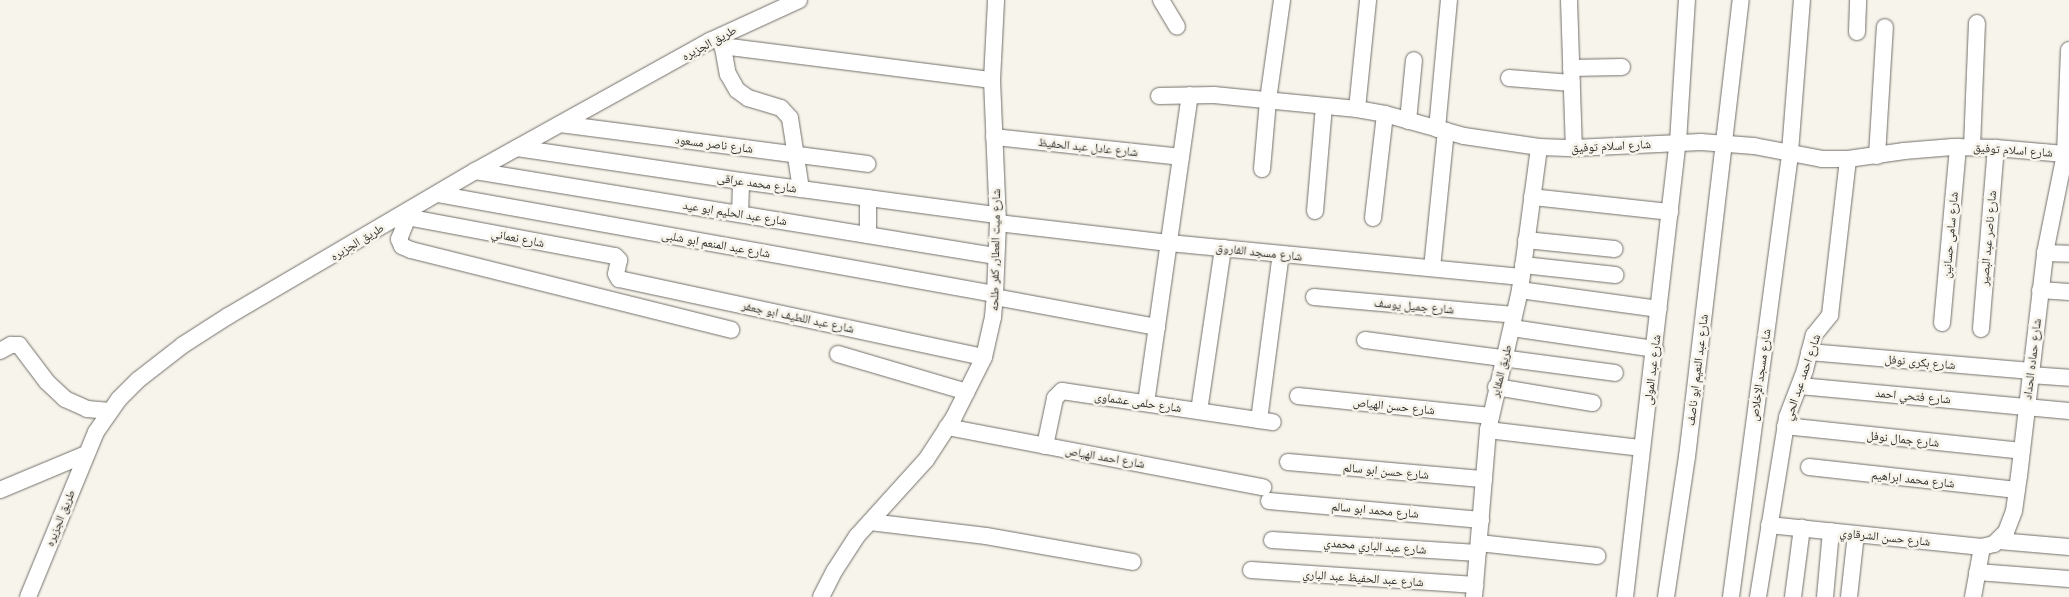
<!DOCTYPE html>
<html>
<head>
<meta charset="utf-8">
<style>
  body { margin:0 }
  #map { position:relative; width:2069px; height:597px; overflow:hidden; background:#f7f4ec; font-family:"Open Sans","Noto Naskh Arabic",sans-serif }
  div>[style] { position:absolute }
  [style*='--x'] { left:calc(var(--x)*1px); top:calc(var(--y)*1px); width:calc(var(--w)*1px); rotate:calc(var(--a)*1deg) }
  .roads { filter:drop-shadow(0 0 1px #726f69) drop-shadow(0 0 1px #726f69) }
  .minor>* { height:16px; margin:-8px; padding:0 8px; transform-origin:8px; border-radius:8px; background:#fff }
  span { translate:-50% -50%; white-space:nowrap; text-align:center; line-height:1.15; -webkit-text-stroke:5px #f7f4ec; paint-order:stroke }
  .street-label { font-size:12px; color:#2d2c29 }
</style>
</head>
<body>
<div id="map">
  <div class="roads">
    <div class="minor">
      <div style="--x:1161;--y:0;--w:31;--a:59"></div>
      <div style="--x:1569;--y:0;--w:148;--a:88.1"></div>
      <div style="--x:1857;--y:32;--w:32;--a:-88"></div>
      <div style="--x:721;--y:36;--w:39;--a:80"></div>
      <div style="--x:728;--y:74;--w:18;--a:61"></div>
      <div style="--x:737;--y:90;--w:14;--a:36"></div>
      <div style="--x:748;--y:98;--w:34;--a:17"></div>
      <div style="--x:781;--y:108;--w:13;--a:48"></div>
      <div style="--x:790;--y:118;--w:72;--a:81.2"></div>
      <div style="--x:722;--y:46;--w:272;--a:7.2"></div>
      <div style="--x:1571;--y:68;--w:51;--a:-1.1"></div>
      <div style="--x:1509;--y:78;--w:63;--a:4.5"></div>
      <div style="--x:1159;--y:96;--w:55;--a:-1"></div>
      <div style="--x:1214;--y:95;--w:144;--a:5.6"></div>
      <div style="--x:1357;--y:109;--w:28;--a:10"></div>
      <div style="--x:1385;--y:114;--w:82;--a:15.6"></div>
      <div style="--x:1464;--y:136;--w:76;--a:8.3"></div>
      <div style="--x:1539;--y:147;--w:35;--a:2"></div>
      <div style="--x:1574;--y:148;--w:127;--a:-2.7"></div>
      <div style="--x:1701;--y:142;--w:53;--a:4.3"></div>
      <div style="--x:1754;--y:146;--w:69;--a:10.8"></div>
      <div style="--x:1822;--y:159;--w:26;--a:0"></div>
      <div style="--x:1848;--y:159;--w:57;--a:-8.1"></div>
      <div style="--x:1904;--y:151;--w:49;--a:-4.7"></div>
      <div style="--x:1953;--y:147;--w:43;--a:1.3"></div>
      <div style="--x:1996;--y:148;--w:69;--a:5"></div>
      <div style="--x:1357;--y:109;--w:110;--a:-84.2"></div>
      <div style="--x:1408;--y:121;--w:61;--a:-84.4"></div>
      <div style="--x:560;--y:124;--w:310;--a:7.4"></div>
      <div style="--x:1437;--y:129;--w:130;--a:-84.7"></div>
      <div style="--x:994;--y:137;--w:188;--a:6.1"></div>
      <div style="--x:1972;--y:147;--w:124;--a:-87.7"></div>
      <div style="--x:517;--y:148;--w:226;--a:8.4"></div>
      <div style="--x:741;--y:181;--w:258;--a:7.6"></div>
      <div style="--x:1877;--y:156;--w:129;--a:-86.5"></div>
      <div style="--x:1262;--y:169;--w:69;--a:-85"></div>
      <div style="--x:1268;--y:100;--w:101;--a:-82"></div>
      <div style="--x:475;--y:171;--w:528;--a:9.27"></div>
      <div style="--x:437;--y:194;--w:567;--a:10.16"></div>
      <div style="--x:1532;--y:197;--w:139;--a:6.2"></div>
      <div style="--x:868;--y:198;--w:37;--a:90"></div>
      <div style="--x:1315;--y:211;--w:105;--a:-85.1"></div>
      <div style="--x:740;--y:214;--w:33;--a:-88"></div>
      <div style="--x:401;--y:216;--w:218;--a:10.6"></div>
      <div style="--x:615;--y:256;--w:6;--a:45"></div>
      <div style="--x:619;--y:260;--w:14;--a:102"></div>
      <div style="--x:616;--y:274;--w:6;--a:59"></div>
      <div style="--x:619;--y:279;--w:373;--a:12.1"></div>
      <div style="--x:408;--y:217;--w:24;--a:112"></div>
      <div style="--x:399;--y:239;--w:8;--a:67"></div>
      <div style="--x:402;--y:246;--w:10;--a:24"></div>
      <div style="--x:411;--y:250;--w:330;--a:14"></div>
      <div style="--x:1373;--y:218;--w:105;--a:-83.4"></div>
      <div style="--x:998;--y:223;--w:172;--a:6.7"></div>
      <div style="--x:1169;--y:243;--w:354;--a:5.5"></div>
      <div style="--x:1526;--y:240;--w:89;--a:5.8"></div>
      <div style="--x:2045;--y:253;--w:24;--a:2"></div>
      <div style="--x:1523;--y:265;--w:93;--a:6.2"></div>
      <div style="--x:1432;--y:268;--w:138;--a:-84.2"></div>
      <div style="--x:1520;--y:290;--w:140;--a:7.8"></div>
      <div style="--x:2040;--y:290;--w:29;--a:4"></div>
      <div style="--x:995;--y:297;--w:165;--a:10.5"></div>
      <div style="--x:1314;--y:297;--w:201;--a:5.1"></div>
      <div style="--x:1942;--y:323;--w:177;--a:-84.8"></div>
      <div style="--x:1512;--y:328;--w:145;--a:8.4"></div>
      <div style="--x:1981;--y:329;--w:182;--a:-85.3"></div>
      <div style="--x:1365;--y:340;--w:252;--a:7.5"></div>
      <div style="--x:0;--y:351;--w:13;--a:-29"></div>
      <div style="--x:11;--y:345;--w:8;--a:0"></div>
      <div style="--x:19;--y:345;--w:46;--a:52.9"></div>
      <div style="--x:47;--y:382;--w:25;--a:43"></div>
      <div style="--x:65;--y:399;--w:24;--a:24"></div>
      <div style="--x:87;--y:409;--w:23;--a:5"></div>
      <div style="--x:1809;--y:352;--w:223;--a:4.9"></div>
      <div style="--x:838;--y:354;--w:134;--a:16.4"></div>
      <div style="--x:2030;--y:375;--w:39;--a:4"></div>
      <div style="--x:1800;--y:386;--w:270;--a:5.3"></div>
      <div style="--x:1496;--y:387;--w:98;--a:9.4"></div>
      <div style="--x:1298;--y:396;--w:194;--a:5.9"></div>
      <div style="--x:1146;--y:403;--w:311;--a:-81.9"></div>
      <div style="--x:1199;--y:411;--w:165;--a:-81.6"></div>
      <div style="--x:1259;--y:420;--w:167;--a:-82.5"></div>
      <div style="--x:1785;--y:426;--w:238;--a:6"></div>
      <div style="--x:947;--y:427;--w:322;--a:10.8"></div>
      <div style="--x:1488;--y:430;--w:155;--a:6.7"></div>
      <div style="--x:1045;--y:446;--w:49;--a:-78.2"></div>
      <div style="--x:1055;--y:398;--w:10;--a:-45"></div>
      <div style="--x:1062;--y:391;--w:213;--a:8.4"></div>
      <div style="--x:1288;--y:462;--w:197;--a:5"></div>
      <div style="--x:1809;--y:467;--w:209;--a:6.3"></div>
      <div style="--x:0;--y:490;--w:93;--a:-22.7"></div>
      <div style="--x:1269;--y:501;--w:213;--a:5.1"></div>
      <div style="--x:870;--y:522;--w:117;--a:6.9"></div>
      <div style="--x:986;--y:536;--w:149;--a:10"></div>
      <div style="--x:1769;--y:525;--w:214;--a:5.9"></div>
      <div style="--x:1982;--y:547;--w:12;--a:-14"></div>
      <div style="--x:1994;--y:544;--w:17;--a:-45"></div>
      <div style="--x:2006;--y:532;--w:22;--a:-69"></div>
      <div style="--x:2014;--y:511;--w:35;--a:-82"></div>
      <div style="--x:2019;--y:476;--w:225;--a:-83.3"></div>
      <div style="--x:2045;--y:253;--w:101;--a:-78.6"></div>
      <div style="--x:2065;--y:154;--w:104;--a:-87.8"></div>
      <div style="--x:1272;--y:540;--w:206;--a:3.6"></div>
      <div style="--x:1999;--y:541;--w:70;--a:4.9"></div>
      <div style="--x:1479;--y:543;--w:119;--a:6.3"></div>
      <div style="--x:1251;--y:570;--w:225;--a:3.8"></div>
      <div style="--x:1977;--y:572;--w:92;--a:4.4"></div>
      <div style="--x:28;--y:597;--w:178;--a:-67.6"></div>
      <div style="--x:96;--y:432;--w:40;--a:-55.1"></div>
      <div style="--x:119;--y:399;--w:27;--a:-45"></div>
      <div style="--x:138;--y:380;--w:57;--a:-37.9"></div>
      <div style="--x:183;--y:345;--w:54;--a:-32.8"></div>
      <div style="--x:228;--y:316;--w:286;--a:-30.4"></div>
      <div style="--x:475;--y:171;--w:269;--a:-29"></div>
      <div style="--x:710;--y:41;--w:98;--a:-24.7"></div>
      <div style="--x:821;--y:597;--w:30;--a:-63"></div>
      <div style="--x:835;--y:570;--w:40;--a:-57.1"></div>
      <div style="--x:857;--y:536;--w:103;--a:-47.8"></div>
      <div style="--x:926;--y:460;--w:51;--a:-56.9"></div>
      <div style="--x:954;--y:417;--w:67;--a:-63.4"></div>
      <div style="--x:984;--y:357;--w:41;--a:-77.3"></div>
      <div style="--x:993;--y:317;--w:23;--a:-85"></div>
      <div style="--x:995;--y:294;--w:71;--a:-87.6"></div>
      <div style="--x:998;--y:223;--w:143;--a:-92.4"></div>
      <div style="--x:992;--y:80;--w:80;--a:-87.1"></div>
      <div style="--x:1474;--y:597;--w:168;--a:-85.2"></div>
      <div style="--x:1488;--y:430;--w:144;--a:-77.1"></div>
      <div style="--x:1520;--y:290;--w:144;--a:-82.4"></div>
      <div style="--x:1625;--y:597;--w:458;--a:-83.4"></div>
      <div style="--x:1678;--y:142;--w:142;--a:-86.4"></div>
      <div style="--x:1666;--y:597;--w:142;--a:-81.5"></div>
      <div style="--x:1687;--y:457;--w:460;--a:-83.3"></div>
      <div style="--x:1731;--y:597;--w:449;--a:-82.4"></div>
      <div style="--x:1790;--y:152;--w:152;--a:-85.5"></div>
      <div style="--x:1758;--y:597;--w:182;--a:-80.8"></div>
      <div style="--x:1787;--y:417;--w:50;--a:-69"></div>
      <div style="--x:1805;--y:370;--w:36;--a:-76"></div>
      <div style="--x:1814;--y:335;--w:26;--a:-51"></div>
      <div style="--x:1830;--y:315;--w:157;--a:-83.4"></div>
      <div style="--x:1793;--y:597;--w:70;--a:-82.6"></div>
      <div style="--x:1825;--y:597;--w:66;--a:-84.8"></div>
      <div style="--x:1849;--y:597;--w:63;--a:-83.7"></div>
      <div style="--x:1973;--y:597;--w:51;--a:-79.8"></div>
    </div>
  </div>
  <div class="street-label">
    <span style="left:709px;top:43px;rotate:-28deg">طريق الجزيره</span>
    <span style="left:714px;top:144px;rotate:7deg">شارع ناصر مسعود</span>
    <span style="left:1611px;top:146px;rotate:-3deg">شارع اسلام توفيق</span>
    <span style="left:1088px;top:147px;rotate:6deg">شارع عادل عبد الحفيظ</span>
    <span style="left:2013px;top:150px;rotate:4deg">شارع اسلام توفيق</span>
    <span style="left:757px;top:183px;rotate:8deg">شارع محمد عراقى</span>
    <span style="left:735px;top:213px;rotate:9deg">شارع عبد الحليم ابو عيد</span>
    <span style="left:1950px;top:235px;rotate:-85deg">شارع سامى حسانين</span>
    <span style="left:518px;top:238px;rotate:11deg">شارع نعماني</span>
    <span style="left:1988px;top:238px;rotate:-85deg">شارع ناصر عبد البصير</span>
    <span style="left:357px;top:242px;rotate:-31deg">طريق الجزيره</span>
    <span style="left:716px;top:244px;rotate:10deg">شارع عبد المنعم ابو شلبى</span>
    <span style="left:995px;top:250px;rotate:-89deg">شارع ميت العطار, كفر طلحه</span>
    <span style="left:1259px;top:252px;rotate:6deg">شارع مسجد الفاروق</span>
    <span style="left:1414px;top:306px;rotate:5deg">شارع جميل يوسف</span>
    <span style="left:798px;top:317px;rotate:12deg">شارع عبد اللطيف ابو جعفر</span>
    <span style="left:2032px;top:359px;rotate:-83deg">شارع حماده الحداد</span>
    <span style="left:1920px;top:362px;rotate:5deg">شارع بكرى نوفل</span>
    <span style="left:1652px;top:370px;rotate:-83deg">شارع عبد المولى</span>
    <span style="left:1697px;top:370px;rotate:-83deg">شارع عبد النعيم ابو ناصف</span>
    <span style="left:1501px;top:371px;rotate:-76deg">طريق المقابر</span>
    <span style="left:1760px;top:375px;rotate:-82deg">شارع مسجد الإخلاص</span>
    <span style="left:1802px;top:377px;rotate:-71deg">شارع احمد عبد الحي</span>
    <span style="left:1913px;top:396px;rotate:5deg">شارع فتحي احمد</span>
    <span style="left:1138px;top:402px;rotate:8deg">شارع حلمى عشماوى</span>
    <span style="left:1394px;top:406px;rotate:6deg">شارع حسن الهياص</span>
    <span style="left:1903px;top:439px;rotate:6deg">شارع جمال نوفل</span>
    <span style="left:1105px;top:457px;rotate:10deg">شارع احمد الهياص</span>
    <span style="left:1386px;top:471px;rotate:5deg">شارع حسن ابو سالم</span>
    <span style="left:1913px;top:479px;rotate:6deg">شارع محمد ابراهيم</span>
    <span style="left:1375px;top:510px;rotate:5deg">شارع محمد ابو سالم</span>
    <span style="left:60px;top:518px;rotate:-68deg">طريق الجزيره</span>
    <span style="left:1885px;top:537px;rotate:6deg">شارع حسن الشرقاوي</span>
    <span style="left:1375px;top:546px;rotate:4deg">شارع عبد الباري محمدي</span>
    <span style="left:1363px;top:578px;rotate:4deg">شارع عبد الحفيظ عبد الباري</span>
  </div>
</div>
</body>
</html>
